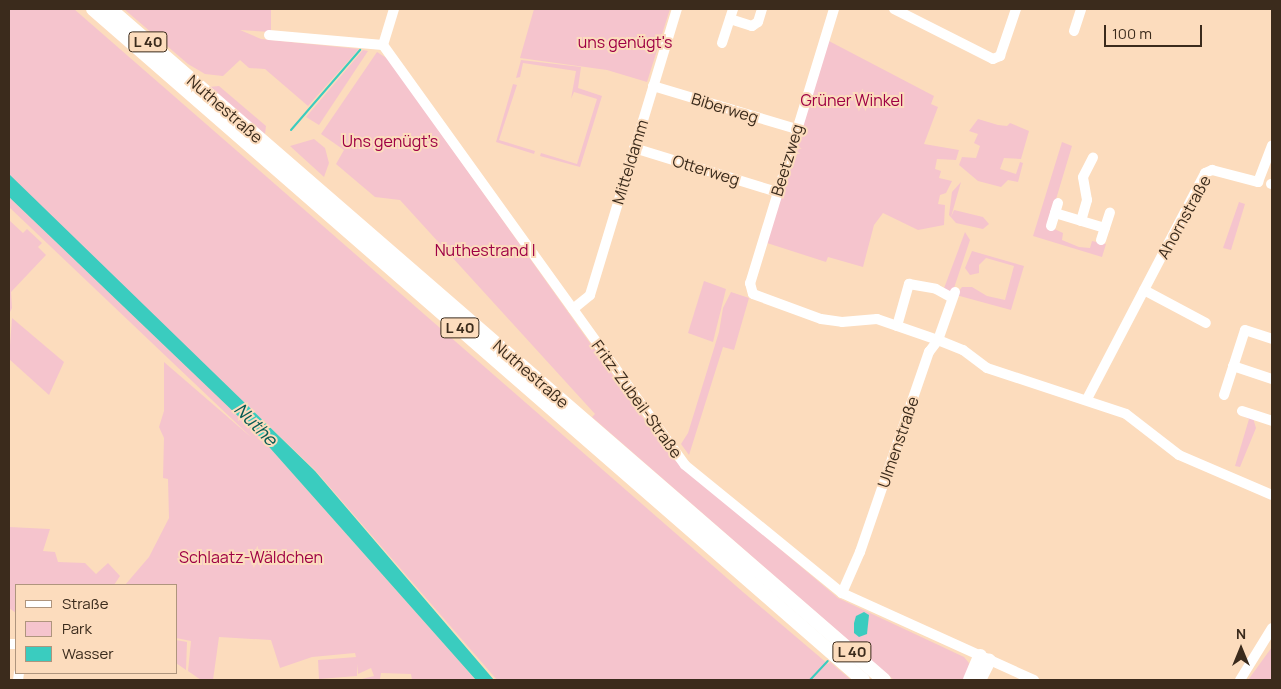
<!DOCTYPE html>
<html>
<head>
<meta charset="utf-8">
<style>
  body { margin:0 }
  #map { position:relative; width:1281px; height:689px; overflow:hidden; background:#fcdcbd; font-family:Manrope,sans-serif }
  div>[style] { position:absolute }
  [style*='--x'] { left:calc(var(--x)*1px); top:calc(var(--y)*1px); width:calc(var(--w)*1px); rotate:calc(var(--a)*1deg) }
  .green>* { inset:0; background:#f5c4cd }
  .water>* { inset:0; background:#3accbf }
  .stream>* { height:2px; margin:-1px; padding:0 1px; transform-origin:1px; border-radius:1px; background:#3accbf }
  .minor>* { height:10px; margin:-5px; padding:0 5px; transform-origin:5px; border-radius:5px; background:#fff }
  .highway>* { height:14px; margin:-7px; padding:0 7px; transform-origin:7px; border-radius:7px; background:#fff }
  span { translate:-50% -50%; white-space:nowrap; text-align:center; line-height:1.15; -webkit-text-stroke:4px #fcdcbd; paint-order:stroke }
  .shield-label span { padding:1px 4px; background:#fcdcbd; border:1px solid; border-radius:4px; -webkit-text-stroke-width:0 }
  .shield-label { font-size:15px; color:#3b2b1c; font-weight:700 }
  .park-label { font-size:16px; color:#9e0045 }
  .street-label { font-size:16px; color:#3b2b1c }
  .water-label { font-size:18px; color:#065b54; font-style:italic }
  .frame { position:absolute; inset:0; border:10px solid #3b2b1c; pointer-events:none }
  .legend { position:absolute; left:15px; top:584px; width:162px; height:90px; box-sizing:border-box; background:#fcdcbd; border:1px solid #af957d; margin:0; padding:6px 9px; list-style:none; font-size:15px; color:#3b2b1c }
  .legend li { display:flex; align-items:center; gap:10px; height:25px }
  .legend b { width:25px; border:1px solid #af957d }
  .north { position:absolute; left:1216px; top:624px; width:50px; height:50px; -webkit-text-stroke:4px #fcdcbd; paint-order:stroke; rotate:0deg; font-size:14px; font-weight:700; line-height:20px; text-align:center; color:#3b2b1c }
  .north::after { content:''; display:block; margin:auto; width:18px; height:22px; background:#3b2b1c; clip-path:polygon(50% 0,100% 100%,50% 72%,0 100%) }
  .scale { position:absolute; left:1104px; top:25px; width:98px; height:22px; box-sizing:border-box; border:2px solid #3b2b1c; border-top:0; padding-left:6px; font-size:15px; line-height:18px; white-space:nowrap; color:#3b2b1c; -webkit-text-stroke:4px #fcdcbd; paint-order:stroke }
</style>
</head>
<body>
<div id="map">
  <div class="green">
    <div style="clip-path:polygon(9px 9px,74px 9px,743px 592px,828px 664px,830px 662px,851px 680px,497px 680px,315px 470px,9px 178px)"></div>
    <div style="clip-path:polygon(124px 9px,271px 9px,271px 32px,240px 30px,261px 39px,359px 49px,308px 106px,265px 69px,249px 68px,240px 60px,223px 76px,205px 74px,188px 64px)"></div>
    <div style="clip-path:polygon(534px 9px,670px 9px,647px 82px,607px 70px,520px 58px)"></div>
    <div style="clip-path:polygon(827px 40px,934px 96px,931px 104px,938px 107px,924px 144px,959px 150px,956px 160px,937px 159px,935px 169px,941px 171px,939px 178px,952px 181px,946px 193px,940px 195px,938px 204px,945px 205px,944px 225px,918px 230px,883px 213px,874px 225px,863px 267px,828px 257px,826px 262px,767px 243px)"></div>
    <div style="clip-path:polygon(363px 50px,368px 51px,319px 125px,306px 117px)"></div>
    <div style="clip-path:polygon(377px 52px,388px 59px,671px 457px,838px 598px,964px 657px,969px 663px,966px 680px,894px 680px,592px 417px,595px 414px,400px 200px,375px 197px,336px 164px,344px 150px,321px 134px)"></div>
    <div style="clip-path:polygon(521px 60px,581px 67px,578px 88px,602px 96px,580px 167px,540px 156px,541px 153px,577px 164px,597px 99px,574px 92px,571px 99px,576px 71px,523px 63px,520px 77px,516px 78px)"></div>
    <div style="clip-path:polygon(513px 84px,517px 85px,499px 140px,535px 151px,534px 154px,496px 142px)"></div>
    <div style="clip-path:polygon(219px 86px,266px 126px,265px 134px,209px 87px)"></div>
    <div style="clip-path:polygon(978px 119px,998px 125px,1007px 126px,1010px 123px,1029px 131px,1021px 159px,1004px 158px,1000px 169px,1016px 174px,1020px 162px,1023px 163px,1018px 182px,1008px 180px,1001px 187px,978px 181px,959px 165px,962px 157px,976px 158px,980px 146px,974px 143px,978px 134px,969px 131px)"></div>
    <div style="clip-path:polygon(314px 139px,325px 148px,329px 163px,324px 177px,290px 146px)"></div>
    <div style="clip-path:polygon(1062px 142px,1072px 146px,1048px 226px,1063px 233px,1062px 240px,1079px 247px,1090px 248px,1092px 241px,1106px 244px,1102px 257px,1033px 236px)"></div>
    <div style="clip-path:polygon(961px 182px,951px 217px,954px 210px,983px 217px,989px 224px,983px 229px,956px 223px,949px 215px,952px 192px)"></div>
    <div style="clip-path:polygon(9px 197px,262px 439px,476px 680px,412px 680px,411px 674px,381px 673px,380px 679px,358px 680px,374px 676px,371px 668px,358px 674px,357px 664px,357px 676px,319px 679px,318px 660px,356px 657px,355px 653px,312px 657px,280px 668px,271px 640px,219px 637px,213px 680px,201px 680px,188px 671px,191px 641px,176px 638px,176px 585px,125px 585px,149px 557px,169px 518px,168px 479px,163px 478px,164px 438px,159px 427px,164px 411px,164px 362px,252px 438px,9px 207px)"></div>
    <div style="clip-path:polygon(1239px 202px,1245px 204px,1231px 250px,1223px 248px)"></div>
    <div style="clip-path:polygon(9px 220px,23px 233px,27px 229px,42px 243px,38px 247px,46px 255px,11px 292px,12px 308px,9px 314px)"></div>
    <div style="clip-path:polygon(965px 232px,970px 240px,952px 294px,943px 291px)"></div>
    <div style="clip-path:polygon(972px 251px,1024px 266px,1011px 310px,956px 295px,962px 287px,972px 287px,987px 296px,1005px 300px,1014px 266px,986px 258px,979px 265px,979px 273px,970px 275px,965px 268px)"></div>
    <div style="clip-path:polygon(704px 281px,726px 289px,713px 342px,688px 333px)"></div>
    <div style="clip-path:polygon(731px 292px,749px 298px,734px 350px,723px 347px,689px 455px,681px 444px,688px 433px,719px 332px,723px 308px)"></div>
    <div style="clip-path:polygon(12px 318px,64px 362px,49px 395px,9px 359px)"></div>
    <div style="clip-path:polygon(1236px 413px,1253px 418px,1256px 428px,1240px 467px,1235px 466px,1249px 419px)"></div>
    <div style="clip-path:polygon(9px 527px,50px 529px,43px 551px,55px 552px,58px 562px,85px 563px,96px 574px,108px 563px,120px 576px,114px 585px,16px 585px,16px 613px,9px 608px)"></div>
    <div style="clip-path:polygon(176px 640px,187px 642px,186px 670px,176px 663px)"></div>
    <div style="clip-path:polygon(1272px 647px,1272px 680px,1248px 680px,1251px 676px)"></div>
  </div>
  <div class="water">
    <div style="clip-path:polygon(9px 174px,315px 471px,494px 680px,476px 680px,262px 439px,9px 197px)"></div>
    <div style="clip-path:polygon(864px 612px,869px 615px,867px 634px,859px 637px,854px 633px,854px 623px,856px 616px)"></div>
  </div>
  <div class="stream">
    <div style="--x:291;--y:130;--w:106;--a:-49.2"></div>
    <div style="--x:810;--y:680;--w:26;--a:-47"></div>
  </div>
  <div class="minor">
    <div style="--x:394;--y:9;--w:38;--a:107"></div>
    <div style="--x:383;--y:45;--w:517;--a:54.28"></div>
    <div style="--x:685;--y:465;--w:203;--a:39.2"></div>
    <div style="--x:842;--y:593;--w:211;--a:24.4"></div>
    <div style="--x:834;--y:9;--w:287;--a:107"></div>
    <div style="--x:750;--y:283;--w:11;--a:75"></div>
    <div style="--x:753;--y:294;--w:72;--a:20.2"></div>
    <div style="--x:821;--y:319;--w:21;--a:8"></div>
    <div style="--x:842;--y:322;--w:35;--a:-5"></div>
    <div style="--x:877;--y:319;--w:65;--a:19"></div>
    <div style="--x:938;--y:340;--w:27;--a:22"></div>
    <div style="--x:963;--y:350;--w:30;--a:37"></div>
    <div style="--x:987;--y:368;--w:146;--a:18.3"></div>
    <div style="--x:1126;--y:414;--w:67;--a:37.7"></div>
    <div style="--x:1179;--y:455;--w:101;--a:23.3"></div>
    <div style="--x:894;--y:9;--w:111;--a:26.8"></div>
    <div style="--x:993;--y:59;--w:8;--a:-23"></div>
    <div style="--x:1000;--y:56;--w:50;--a:-71.2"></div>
    <div style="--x:730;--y:19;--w:23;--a:18"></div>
    <div style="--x:752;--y:26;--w:7;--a:-34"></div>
    <div style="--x:758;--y:22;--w:14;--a:-73"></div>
    <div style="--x:1074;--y:31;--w:23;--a:-72"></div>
    <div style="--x:269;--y:35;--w:114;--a:5"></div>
    <div style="--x:722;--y:43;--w:36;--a:-72"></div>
    <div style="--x:653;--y:86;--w:149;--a:16.7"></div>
    <div style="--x:634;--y:148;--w:150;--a:17.1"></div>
    <div style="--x:1271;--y:184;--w:1;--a:0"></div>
    <div style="--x:1055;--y:213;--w:52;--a:16.7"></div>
    <div style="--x:1081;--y:221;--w:22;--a:-74"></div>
    <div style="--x:1087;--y:200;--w:23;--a:-100"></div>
    <div style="--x:1083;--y:177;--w:22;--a:-63"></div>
    <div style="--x:1051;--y:226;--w:24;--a:-73"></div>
    <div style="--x:1101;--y:240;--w:29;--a:-72"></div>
    <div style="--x:1144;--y:290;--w:70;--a:28"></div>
    <div style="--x:573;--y:309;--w:22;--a:-39"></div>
    <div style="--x:590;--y:295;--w:299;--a:-73.1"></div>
    <div style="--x:897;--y:326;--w:44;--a:-74.1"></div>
    <div style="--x:909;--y:284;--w:27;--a:10"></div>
    <div style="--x:936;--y:289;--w:18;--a:29"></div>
    <div style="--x:1233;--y:366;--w:41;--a:18.4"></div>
    <div style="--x:1224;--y:395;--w:68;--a:-72.1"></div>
    <div style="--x:1245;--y:330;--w:28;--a:18"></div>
    <div style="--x:1087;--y:399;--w:255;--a:-62.4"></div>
    <div style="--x:1205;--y:173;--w:8;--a:-23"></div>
    <div style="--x:1212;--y:170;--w:48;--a:14.6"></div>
    <div style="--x:1258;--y:182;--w:39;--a:-69"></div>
    <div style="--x:1242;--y:411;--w:32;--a:18"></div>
    <div style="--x:842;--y:593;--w:45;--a:-66.3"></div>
    <div style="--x:860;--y:552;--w:212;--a:-71"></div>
    <div style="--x:929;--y:352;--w:15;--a:-53"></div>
    <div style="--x:938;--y:340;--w:51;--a:-70.5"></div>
    <div style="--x:9;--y:644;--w:7;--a:0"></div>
    <div style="--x:18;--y:680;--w:7;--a:-82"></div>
    <div style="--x:1240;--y:680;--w:61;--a:-58.4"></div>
  </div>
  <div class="highway">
    <div style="--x:93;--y:9;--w:1021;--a:41.07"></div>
    <div style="--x:110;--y:9;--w:1024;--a:40.92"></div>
    <div style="--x:970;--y:680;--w:26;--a:-67"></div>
    <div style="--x:979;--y:680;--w:22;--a:-63"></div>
  </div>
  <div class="shield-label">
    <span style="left:148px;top:42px">L 40</span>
    <span style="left:460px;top:328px">L 40</span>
    <span style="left:852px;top:652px">L 40</span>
  </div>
  <div class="park-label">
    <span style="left:625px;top:42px">uns genügt's</span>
    <span style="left:852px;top:100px">Grüner Winkel</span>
    <span style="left:390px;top:141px">Uns genügt’s</span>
    <span style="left:485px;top:250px">Nuthestrand I</span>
    <span style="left:251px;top:557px">Schlaatz-Wäldchen</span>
  </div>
  <div class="street-label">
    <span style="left:725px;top:108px;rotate:17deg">Biberweg</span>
    <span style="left:225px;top:109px;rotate:41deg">Nuthestraße</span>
    <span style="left:787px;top:160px;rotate:-73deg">Beetzweg</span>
    <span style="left:630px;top:162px;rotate:-73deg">Mitteldamm</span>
    <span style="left:706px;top:170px;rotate:17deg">Otterweg</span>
    <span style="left:1184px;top:217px;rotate:-61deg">Ahornstraße</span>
    <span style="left:531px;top:374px;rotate:41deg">Nuthestraße</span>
    <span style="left:637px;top:399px;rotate:54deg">Fritz-Zubeil-Straße</span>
    <span style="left:898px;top:442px;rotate:-71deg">Ulmenstraße</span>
  </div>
  <div class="water-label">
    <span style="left:256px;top:424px;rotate:45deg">Nuthe</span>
  </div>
  <div class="frame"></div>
  <ul class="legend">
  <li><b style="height:6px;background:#fff"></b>Straße</li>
  <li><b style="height:14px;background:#f5c4cd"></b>Park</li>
  <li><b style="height:14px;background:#3accbf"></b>Wasser</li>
  </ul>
  <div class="north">N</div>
  <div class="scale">100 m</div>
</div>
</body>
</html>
